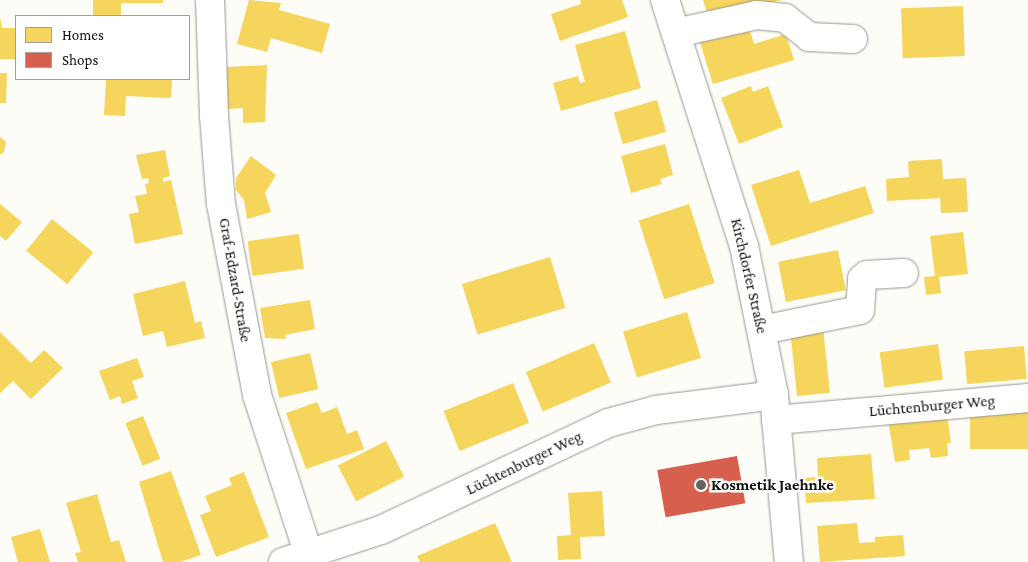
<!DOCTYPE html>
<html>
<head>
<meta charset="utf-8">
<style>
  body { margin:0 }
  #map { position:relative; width:1028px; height:562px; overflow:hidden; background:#fdfcf7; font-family:"Crimson Pro",serif }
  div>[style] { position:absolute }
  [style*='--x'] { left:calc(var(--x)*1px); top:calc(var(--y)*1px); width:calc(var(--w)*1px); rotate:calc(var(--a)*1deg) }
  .homes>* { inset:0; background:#f6d55c; transform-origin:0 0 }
  .shops>* { inset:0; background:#d6604d; transform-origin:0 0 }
  .roads { filter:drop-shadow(0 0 1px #979795) drop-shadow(0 0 1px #979795) }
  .minor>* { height:28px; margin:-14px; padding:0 14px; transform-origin:14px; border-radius:14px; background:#fffffe }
  .dots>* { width:14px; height:14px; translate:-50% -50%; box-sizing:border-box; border:2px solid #fff; border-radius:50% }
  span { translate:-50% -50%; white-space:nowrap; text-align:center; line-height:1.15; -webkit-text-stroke:5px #fff; paint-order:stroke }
  .street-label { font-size:16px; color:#111 }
  .poi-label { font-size:16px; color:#111; font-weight:700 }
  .left { translate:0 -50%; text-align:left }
  .legend { position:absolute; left:15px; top:15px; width:175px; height:65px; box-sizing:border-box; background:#fff; border:1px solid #a0a0a0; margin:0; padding:6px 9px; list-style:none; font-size:15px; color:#111 }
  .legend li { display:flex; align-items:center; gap:10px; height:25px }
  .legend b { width:25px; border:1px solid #a0a0a0 }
</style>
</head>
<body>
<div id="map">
  <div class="homes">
    <div style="clip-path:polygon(93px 0,163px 0,163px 3px,121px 3px,121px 16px,93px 16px)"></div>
    <div style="clip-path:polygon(249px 0,281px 3px,279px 10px,330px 24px,322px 53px,271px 38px,267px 52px,237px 44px)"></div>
    <div style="clip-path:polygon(580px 0,622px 0,628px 17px,560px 41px,551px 14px,581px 4px)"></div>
    <div style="clip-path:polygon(703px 0,782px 0,709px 18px)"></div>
    <div style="left:963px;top:6px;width:50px;height:62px;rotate:88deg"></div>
    <div style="clip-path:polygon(0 17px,2px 28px,15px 28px,15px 59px,0 59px)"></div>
    <div style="clip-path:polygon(747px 21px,754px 44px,786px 34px,794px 60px,713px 84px,698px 36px)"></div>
    <div style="clip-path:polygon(625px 31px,641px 88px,561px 111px,553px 83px,578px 76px,580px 83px,585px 82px,575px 45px)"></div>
    <div style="clip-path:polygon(267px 65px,265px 122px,243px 123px,243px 108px,228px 109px,226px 67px)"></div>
    <div style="clip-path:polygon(0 73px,7px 73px,6px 103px,0 103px)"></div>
    <div style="clip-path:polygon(106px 79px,172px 79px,171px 98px,126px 96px,125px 116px,104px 115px)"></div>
    <div style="clip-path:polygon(751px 86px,753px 92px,768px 86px,783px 127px,739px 144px,721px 98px)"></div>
    <div style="left:657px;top:100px;width:33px;height:45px;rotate:74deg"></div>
    <div style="clip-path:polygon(0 137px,6px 142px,4px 152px,0 155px)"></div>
    <div style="clip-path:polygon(665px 144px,673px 175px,660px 179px,662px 184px,631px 193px,621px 156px)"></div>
    <div style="clip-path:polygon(165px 150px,170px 176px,163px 178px,163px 182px,171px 180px,183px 234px,135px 244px,129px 214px,139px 212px,135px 196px,147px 194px,145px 184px,149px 183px,148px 178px,142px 179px,136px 155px)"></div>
    <div style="clip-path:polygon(251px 156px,276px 175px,265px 193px,271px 212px,247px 219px,244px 200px,236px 190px,236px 178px)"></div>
    <div style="clip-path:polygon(942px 159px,943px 179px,966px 178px,968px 212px,941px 213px,940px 198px,887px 201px,886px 179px,909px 177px,908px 161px)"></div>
    <div style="clip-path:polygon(799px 170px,810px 203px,865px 186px,874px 213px,771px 246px,751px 185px)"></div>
    <div style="clip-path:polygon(0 204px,22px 222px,6px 241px,0 236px)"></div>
    <div style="left:689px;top:204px;width:83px;height:53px;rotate:72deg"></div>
    <div style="left:52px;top:219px;width:53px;height:41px;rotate:39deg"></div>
    <div style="clip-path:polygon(963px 232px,968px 274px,939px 277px,941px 293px,926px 295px,924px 277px,935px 276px,930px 236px)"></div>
    <div style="left:299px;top:234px;width:35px;height:52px;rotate:82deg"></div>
    <div style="left:838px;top:250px;width:41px;height:61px;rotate:79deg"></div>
    <div style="left:550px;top:257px;width:53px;height:92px;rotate:73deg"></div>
    <div style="clip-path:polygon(185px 281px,195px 323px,201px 321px,205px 338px,167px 347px,163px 331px,143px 336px,133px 294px)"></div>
    <div style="clip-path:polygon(310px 300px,315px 329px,285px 335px,286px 339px,265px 338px,260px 308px)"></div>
    <div style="left:687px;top:312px;width:48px;height:67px;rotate:73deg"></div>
    <div style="left:823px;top:327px;width:66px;height:33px;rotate:84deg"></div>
    <div style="clip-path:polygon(0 332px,31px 363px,44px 350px,63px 368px,31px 399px,13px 381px,0 393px)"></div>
    <div style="left:594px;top:343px;width:43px;height:74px;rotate:67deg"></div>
    <div style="left:938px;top:344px;width:36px;height:59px;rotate:82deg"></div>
    <div style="left:1024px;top:346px;width:33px;height:60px;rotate:85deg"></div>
    <div style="left:310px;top:353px;width:37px;height:40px;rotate:77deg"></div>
    <div style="clip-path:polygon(137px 358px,144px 377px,132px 381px,138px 398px,122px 404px,120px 396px,110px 400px,99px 371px)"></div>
    <div style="left:513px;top:383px;width:43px;height:75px;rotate:68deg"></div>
    <div style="clip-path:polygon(317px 402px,322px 413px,337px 407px,347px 434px,357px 430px,364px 449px,306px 469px,286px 413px)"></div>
    <div style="left:1028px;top:408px;width:41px;height:58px;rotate:90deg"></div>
    <div style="clip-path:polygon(947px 413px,951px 443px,947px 443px,948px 456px,931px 458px,929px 448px,909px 450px,910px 460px,895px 462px,888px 420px)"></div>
    <div style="left:143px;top:416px;width:46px;height:19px;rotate:68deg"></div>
    <div style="left:386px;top:441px;width:40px;height:54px;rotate:63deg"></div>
    <div style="clip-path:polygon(871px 454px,875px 499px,806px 503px,804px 478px,818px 477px,817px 458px)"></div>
    <div style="clip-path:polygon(171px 471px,201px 555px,180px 562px,163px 562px,139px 482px)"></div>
    <div style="clip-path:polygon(244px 472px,269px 537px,216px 557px,200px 515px,211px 511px,205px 496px,232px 485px,229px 478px)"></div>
    <div style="clip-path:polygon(602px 491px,605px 536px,580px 537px,581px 559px,558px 560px,557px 536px,571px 535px,568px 493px)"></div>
    <div style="clip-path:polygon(97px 494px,111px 542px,119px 540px,126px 562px,78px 562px,75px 553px,81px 552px,66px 503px)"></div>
    <div style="clip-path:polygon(495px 523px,512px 562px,420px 562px,417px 556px)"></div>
    <div style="clip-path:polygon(857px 523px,859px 543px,875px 542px,875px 537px,903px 535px,905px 556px,820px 562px,817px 526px)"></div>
    <div style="clip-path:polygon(40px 529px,50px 562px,18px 562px,11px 537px)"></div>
  </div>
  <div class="shops">
    <div style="left:737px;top:456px;width:48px;height:81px;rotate:80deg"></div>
  </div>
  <div class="roads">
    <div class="minor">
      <div style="--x:210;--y:0;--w:116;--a:88"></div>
      <div style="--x:214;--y:116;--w:88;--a:85.5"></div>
      <div style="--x:221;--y:204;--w:194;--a:79.3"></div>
      <div style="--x:257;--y:395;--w:165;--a:72"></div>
      <div style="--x:665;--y:0;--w:258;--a:72.2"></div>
      <div style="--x:744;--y:246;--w:152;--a:78.6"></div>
      <div style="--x:774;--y:395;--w:168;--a:84.9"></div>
      <div style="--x:676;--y:33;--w:83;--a:-12.5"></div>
      <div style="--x:757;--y:15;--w:28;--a:6"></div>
      <div style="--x:785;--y:18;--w:31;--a:38"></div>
      <div style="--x:809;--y:37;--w:44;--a:2.6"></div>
      <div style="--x:762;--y:330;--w:100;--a:-11.5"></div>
      <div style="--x:860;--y:310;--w:31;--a:-86"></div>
      <div style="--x:862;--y:279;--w:6;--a:-39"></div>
      <div style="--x:867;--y:275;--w:37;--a:-3"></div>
      <div style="--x:776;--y:420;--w:253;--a:-5"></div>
      <div style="--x:283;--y:562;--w:103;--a:-18.1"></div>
      <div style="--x:381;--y:530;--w:251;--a:-25.2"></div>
      <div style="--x:608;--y:423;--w:50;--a:-15.2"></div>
      <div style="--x:656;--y:410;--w:119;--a:-7.2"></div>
    </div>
  </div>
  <div class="dots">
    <div style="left:701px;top:485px;background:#646362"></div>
  </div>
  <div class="street-label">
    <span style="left:749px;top:276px;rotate:77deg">Kirchdorfer Straße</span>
    <span style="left:235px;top:280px;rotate:80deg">Graf-Edzard-Straße</span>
    <span style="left:932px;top:406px;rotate:-5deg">Lüchtenburger Weg</span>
    <span style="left:524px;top:463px;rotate:-26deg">Lüchtenburger Weg</span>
  </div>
  <div class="poi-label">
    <span class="left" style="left:711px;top:485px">Kosmetik Jaehnke</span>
  </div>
  <ul class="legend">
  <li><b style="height:14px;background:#f6d55c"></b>Homes</li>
  <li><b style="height:14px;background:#d6604d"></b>Shops</li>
  </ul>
</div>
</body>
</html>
